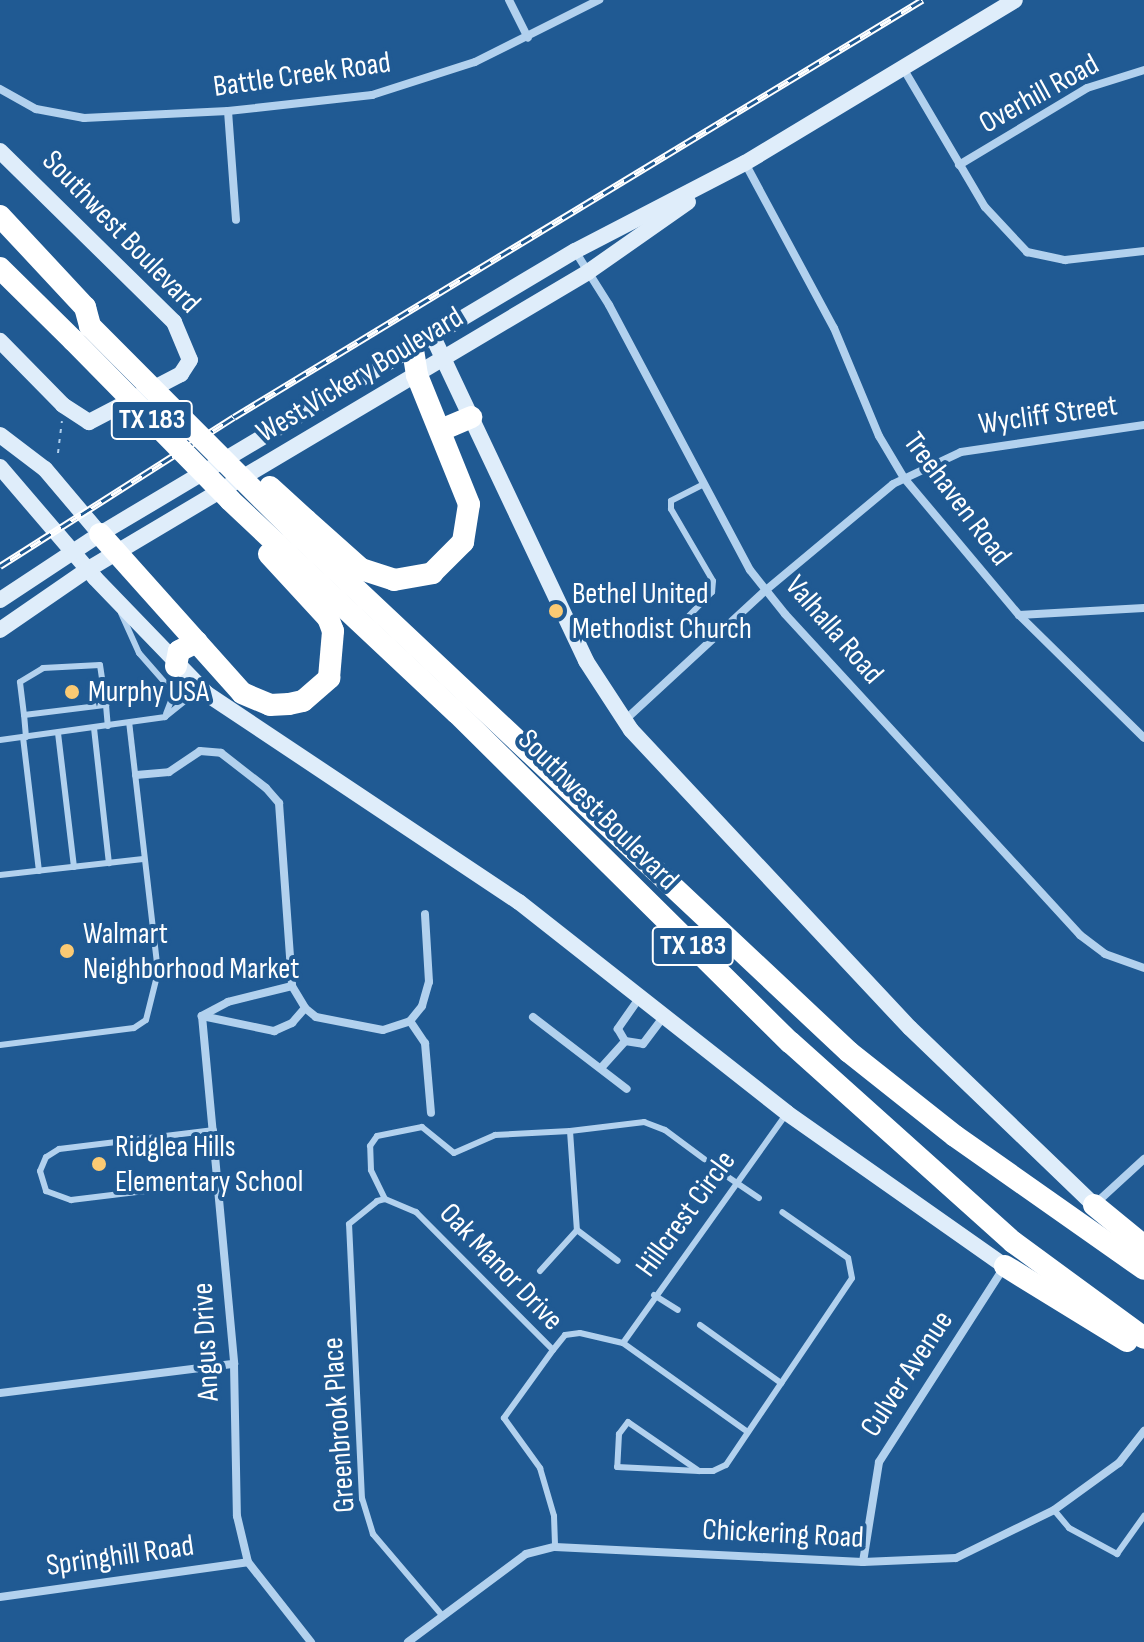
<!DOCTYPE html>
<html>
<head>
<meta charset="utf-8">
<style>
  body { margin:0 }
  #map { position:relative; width:1144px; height:1642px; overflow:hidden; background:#205a93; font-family:"Sofia Sans Condensed",sans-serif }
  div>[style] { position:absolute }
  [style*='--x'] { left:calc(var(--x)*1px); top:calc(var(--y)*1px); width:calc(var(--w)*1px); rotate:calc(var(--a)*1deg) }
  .path>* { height:2px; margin-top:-1px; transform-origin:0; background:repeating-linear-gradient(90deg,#b2d1ee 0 4px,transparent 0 10px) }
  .lane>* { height:6px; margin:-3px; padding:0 3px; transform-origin:3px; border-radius:3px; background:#b2d1ee }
  .street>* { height:8px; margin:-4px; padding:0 4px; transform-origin:4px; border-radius:4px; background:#b2d1ee }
  .secondary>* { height:16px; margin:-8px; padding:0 8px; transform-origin:8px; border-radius:8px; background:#dfedfa }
  .highway>* { height:22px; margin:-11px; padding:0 11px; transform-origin:11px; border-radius:11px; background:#fff }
  .rail>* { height:7px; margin-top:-3.5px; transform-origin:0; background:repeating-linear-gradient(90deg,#205a93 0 12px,#fff 0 24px); box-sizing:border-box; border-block:2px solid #fff }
  .highway-bridge>* { height:22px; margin:-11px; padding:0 11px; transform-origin:11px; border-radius:11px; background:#fff }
  .dots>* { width:22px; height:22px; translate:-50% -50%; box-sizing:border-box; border:4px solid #205a93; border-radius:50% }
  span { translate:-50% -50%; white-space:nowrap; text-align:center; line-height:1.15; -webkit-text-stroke:8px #205a93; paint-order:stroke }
  .shield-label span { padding:2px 6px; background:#205a93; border:2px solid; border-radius:6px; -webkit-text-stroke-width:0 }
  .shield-label { font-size:28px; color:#fff; font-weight:700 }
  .street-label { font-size:30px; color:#fff }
  .poi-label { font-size:30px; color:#fff }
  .left { translate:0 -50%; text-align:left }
</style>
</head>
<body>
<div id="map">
  <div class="path">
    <div style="--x:58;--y:453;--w:32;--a:-83"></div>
  </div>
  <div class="lane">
    <div style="--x:704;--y:484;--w:37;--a:153"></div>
    <div style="--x:671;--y:501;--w:8;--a:90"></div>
    <div style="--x:671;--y:509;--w:83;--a:59.7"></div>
    <div style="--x:713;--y:581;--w:11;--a:95"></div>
    <div style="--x:712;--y:592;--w:35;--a:134"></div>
    <div style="--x:688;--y:617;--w:33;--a:45"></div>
    <div style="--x:121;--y:613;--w:44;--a:65.8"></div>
    <div style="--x:139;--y:653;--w:53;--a:48.8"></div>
    <div style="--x:174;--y:693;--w:22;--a:111"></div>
    <div style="--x:24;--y:715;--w:33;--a:-97"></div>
    <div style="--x:20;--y:682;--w:27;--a:-31"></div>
    <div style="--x:43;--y:668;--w:57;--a:-3"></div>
    <div style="--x:100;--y:665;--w:40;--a:81.5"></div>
    <div style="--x:94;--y:728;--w:136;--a:83.7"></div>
    <div style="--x:58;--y:733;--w:135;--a:83.2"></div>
    <div style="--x:23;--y:737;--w:135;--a:83.2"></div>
    <div style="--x:26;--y:737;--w:22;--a:-95"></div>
    <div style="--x:24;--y:715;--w:83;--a:-7"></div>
    <div style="--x:106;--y:705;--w:21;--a:85"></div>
    <div style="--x:0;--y:740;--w:167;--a:-7.9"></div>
    <div style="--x:165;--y:717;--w:26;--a:-39"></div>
    <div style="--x:185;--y:701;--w:19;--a:-18"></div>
    <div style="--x:0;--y:875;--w:144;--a:-6.4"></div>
    <div style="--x:0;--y:1045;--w:135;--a:-7.2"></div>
    <div style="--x:134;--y:1028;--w:14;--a:-34"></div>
    <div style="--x:146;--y:1020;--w:49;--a:-76"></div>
    <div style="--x:158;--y:972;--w:251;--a:-96.6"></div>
    <div style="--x:214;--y:1130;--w:156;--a:173"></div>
    <div style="--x:59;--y:1149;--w:15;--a:148"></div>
    <div style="--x:46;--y:1157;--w:15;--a:113"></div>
    <div style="--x:40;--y:1171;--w:21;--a:73"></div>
    <div style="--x:46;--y:1191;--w:27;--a:20"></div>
    <div style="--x:71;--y:1200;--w:149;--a:-6.9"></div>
    <div style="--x:570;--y:1131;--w:75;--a:-6.9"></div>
    <div style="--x:644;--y:1122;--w:22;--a:21"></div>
    <div style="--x:665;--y:1130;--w:49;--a:36.6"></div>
    <div style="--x:725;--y:1175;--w:41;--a:34.1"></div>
    <div style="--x:385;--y:1199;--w:32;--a:-116"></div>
    <div style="--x:371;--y:1170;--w:24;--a:-92"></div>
    <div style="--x:370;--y:1146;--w:12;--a:-55"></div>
    <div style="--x:377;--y:1136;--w:46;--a:-11.3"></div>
    <div style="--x:422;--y:1127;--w:41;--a:39.1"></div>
    <div style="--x:454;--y:1153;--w:45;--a:-23.7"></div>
    <div style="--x:495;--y:1135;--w:75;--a:-3.1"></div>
    <div style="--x:570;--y:1131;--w:99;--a:86"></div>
    <div style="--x:577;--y:1230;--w:51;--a:37.1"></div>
    <div style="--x:540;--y:1271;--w:55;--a:-47.9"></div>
    <div style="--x:654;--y:1295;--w:28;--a:32"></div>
    <div style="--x:700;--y:1325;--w:100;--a:35.6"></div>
    <div style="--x:623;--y:1343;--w:279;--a:-54.5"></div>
    <div style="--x:553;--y:1350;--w:19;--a:-51"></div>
    <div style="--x:565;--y:1335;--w:15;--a:-8"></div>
    <div style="--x:580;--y:1333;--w:44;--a:13.1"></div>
    <div style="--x:623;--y:1343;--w:153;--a:35.5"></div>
    <div style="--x:699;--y:1471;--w:86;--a:-145.4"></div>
    <div style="--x:628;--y:1422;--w:15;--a:127"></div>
    <div style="--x:619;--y:1434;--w:33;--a:93"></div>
    <div style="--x:617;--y:1467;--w:82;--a:2.8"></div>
    <div style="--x:699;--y:1471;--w:14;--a:0"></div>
    <div style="--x:713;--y:1471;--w:14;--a:-25"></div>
    <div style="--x:726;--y:1465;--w:225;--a:-56"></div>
    <div style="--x:852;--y:1278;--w:20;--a:-101"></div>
    <div style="--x:848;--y:1258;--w:80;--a:-145.1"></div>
    <div style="--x:1054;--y:1510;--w:23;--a:50"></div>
    <div style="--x:1069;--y:1528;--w:55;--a:28.4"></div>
    <div style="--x:1117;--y:1554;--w:47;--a:-54.6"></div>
    <div style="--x:441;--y:1614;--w:105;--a:-130.4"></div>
    <div style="--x:373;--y:1534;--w:37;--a:-107"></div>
    <div style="--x:362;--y:1499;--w:275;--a:-92.7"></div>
    <div style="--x:349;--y:1224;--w:36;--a:-39"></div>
    <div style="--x:377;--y:1201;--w:8;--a:-14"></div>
    <div style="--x:385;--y:1199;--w:34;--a:23"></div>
    <div style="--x:416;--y:1212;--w:194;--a:45.2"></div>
    <div style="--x:553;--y:1350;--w:84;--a:125.8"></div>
    <div style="--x:504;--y:1418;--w:62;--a:54.2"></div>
    <div style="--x:540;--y:1468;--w:50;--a:73.7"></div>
    <div style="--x:554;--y:1516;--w:31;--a:88"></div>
  </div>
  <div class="street">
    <div style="--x:509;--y:0;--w:42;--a:63.4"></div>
    <div style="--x:903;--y:68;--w:161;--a:59.5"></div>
    <div style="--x:985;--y:207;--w:62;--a:47"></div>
    <div style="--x:1027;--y:252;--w:39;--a:12"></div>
    <div style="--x:1065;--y:260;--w:80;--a:-6.5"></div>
    <div style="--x:0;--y:89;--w:41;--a:29.1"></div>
    <div style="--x:36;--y:109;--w:49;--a:10.6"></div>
    <div style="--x:84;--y:118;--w:144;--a:-2.8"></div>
    <div style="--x:228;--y:111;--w:145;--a:-6.3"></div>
    <div style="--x:372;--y:95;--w:108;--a:-17.8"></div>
    <div style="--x:475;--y:62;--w:139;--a:-26.6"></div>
    <div style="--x:228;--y:111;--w:109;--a:85.8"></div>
    <div style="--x:745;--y:163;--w:187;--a:61.7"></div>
    <div style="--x:834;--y:328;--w:117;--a:67.4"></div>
    <div style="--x:879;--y:436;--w:49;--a:59.2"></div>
    <div style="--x:904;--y:478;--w:179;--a:50"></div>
    <div style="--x:1019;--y:615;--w:175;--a:44.5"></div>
    <div style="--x:959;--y:165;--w:149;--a:-31"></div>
    <div style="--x:1087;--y:88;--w:60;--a:-17.5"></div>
    <div style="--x:575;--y:251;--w:64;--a:57.8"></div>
    <div style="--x:609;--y:305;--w:300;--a:62"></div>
    <div style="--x:750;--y:570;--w:56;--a:51.5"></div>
    <div style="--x:785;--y:614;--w:436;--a:47.4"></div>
    <div style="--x:1080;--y:935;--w:31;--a:37"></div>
    <div style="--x:1105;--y:954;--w:41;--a:19.7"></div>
    <div style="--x:1019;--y:615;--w:125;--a:-3.2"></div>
    <div style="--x:625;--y:720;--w:192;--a:-42.7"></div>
    <div style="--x:766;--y:590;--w:165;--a:-39.8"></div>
    <div style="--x:893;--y:484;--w:75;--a:-25.2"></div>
    <div style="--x:961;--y:452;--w:185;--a:-8.4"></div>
    <div style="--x:136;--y:775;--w:33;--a:-5"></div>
    <div style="--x:169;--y:772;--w:37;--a:-34"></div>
    <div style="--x:200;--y:751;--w:21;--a:5"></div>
    <div style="--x:221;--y:753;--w:57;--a:37.9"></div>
    <div style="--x:266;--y:788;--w:20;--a:49"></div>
    <div style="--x:279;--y:803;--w:183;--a:85.9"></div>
    <div style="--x:292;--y:986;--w:26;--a:59"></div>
    <div style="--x:305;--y:1008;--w:14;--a:39"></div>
    <div style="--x:316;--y:1017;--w:68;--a:11"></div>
    <div style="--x:383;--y:1030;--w:28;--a:-18"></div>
    <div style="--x:292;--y:986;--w:66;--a:166"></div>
    <div style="--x:228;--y:1002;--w:30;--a:152"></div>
    <div style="--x:202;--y:1016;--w:74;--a:11.8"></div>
    <div style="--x:274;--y:1031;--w:20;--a:-24"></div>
    <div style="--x:292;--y:1023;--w:20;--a:-49"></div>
    <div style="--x:640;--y:997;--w:39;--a:125"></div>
    <div style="--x:618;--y:1029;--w:14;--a:60"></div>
    <div style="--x:625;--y:1041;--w:18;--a:9"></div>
    <div style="--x:643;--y:1044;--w:35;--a:-53"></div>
    <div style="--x:202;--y:1016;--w:349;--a:84.7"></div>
    <div style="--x:234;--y:1364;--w:152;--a:88.9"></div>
    <div style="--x:237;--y:1516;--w:47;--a:76.6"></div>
    <div style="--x:248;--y:1562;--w:102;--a:51.8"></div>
    <div style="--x:533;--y:1017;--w:118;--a:37.5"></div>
    <div style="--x:410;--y:1021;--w:19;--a:-51"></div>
    <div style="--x:422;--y:1006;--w:25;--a:-74"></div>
    <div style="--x:429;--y:982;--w:68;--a:-93.4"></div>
    <div style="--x:410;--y:1021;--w:27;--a:56"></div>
    <div style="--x:425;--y:1043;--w:70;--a:85.1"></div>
    <div style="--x:601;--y:1068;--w:36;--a:-48"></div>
    <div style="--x:1095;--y:1204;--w:67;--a:-42.6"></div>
    <div style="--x:0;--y:1393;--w:236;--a:-7.1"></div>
    <div style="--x:863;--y:1562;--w:101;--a:-80.9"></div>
    <div style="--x:879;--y:1462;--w:229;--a:-57.3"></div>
    <div style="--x:0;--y:1597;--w:250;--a:-8"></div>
    <div style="--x:408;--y:1642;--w:147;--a:-36.7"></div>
    <div style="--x:526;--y:1554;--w:30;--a:-14"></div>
    <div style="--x:555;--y:1547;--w:308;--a:2.8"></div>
    <div style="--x:863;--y:1562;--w:93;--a:-2.5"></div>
    <div style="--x:956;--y:1558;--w:109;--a:-26.1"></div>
    <div style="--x:1054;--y:1510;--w:80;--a:-35.9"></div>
    <div style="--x:1119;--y:1463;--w:41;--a:-52"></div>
  </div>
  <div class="secondary">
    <div style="--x:0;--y:151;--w:244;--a:44.5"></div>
    <div style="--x:174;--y:322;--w:41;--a:67.2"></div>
    <div style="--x:190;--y:360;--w:17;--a:123"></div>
    <div style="--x:181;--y:374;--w:104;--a:152.4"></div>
    <div style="--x:89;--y:422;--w:31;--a:-147"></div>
    <div style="--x:63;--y:405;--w:90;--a:-134.5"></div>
    <div style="--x:433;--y:337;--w:358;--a:64.7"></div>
    <div style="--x:586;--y:661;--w:82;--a:56.9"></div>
    <div style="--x:631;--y:730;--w:408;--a:46.9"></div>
    <div style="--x:910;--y:1028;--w:255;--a:43.9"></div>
    <div style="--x:0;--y:435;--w:56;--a:37.1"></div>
    <div style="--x:45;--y:469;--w:85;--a:49.8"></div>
    <div style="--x:0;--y:467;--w:146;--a:49.4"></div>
    <div style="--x:95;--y:578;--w:161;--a:46"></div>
    <div style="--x:207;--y:694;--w:375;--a:33.7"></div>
    <div style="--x:519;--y:902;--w:341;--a:38.2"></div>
    <div style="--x:787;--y:1113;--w:266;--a:35.1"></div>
    <div style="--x:0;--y:600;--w:120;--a:-33.4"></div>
    <div style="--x:100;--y:534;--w:553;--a:-30.79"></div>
    <div style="--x:575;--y:251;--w:191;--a:-27.4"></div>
    <div style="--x:745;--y:163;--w:315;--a:-31.1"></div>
    <div style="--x:0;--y:630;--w:106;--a:-34.6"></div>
    <div style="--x:87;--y:570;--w:583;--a:-30.74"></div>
    <div style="--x:588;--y:272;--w:122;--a:-35"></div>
  </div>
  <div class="highway">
    <div style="--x:0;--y:216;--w:125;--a:47"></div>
    <div style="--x:85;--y:307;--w:20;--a:75"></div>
    <div style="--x:0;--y:268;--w:103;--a:44.6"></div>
    <div style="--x:441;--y:430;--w:33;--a:-23"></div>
    <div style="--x:230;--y:500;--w:311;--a:43.2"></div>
    <div style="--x:457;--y:713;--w:468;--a:44.7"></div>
    <div style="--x:790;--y:1042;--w:300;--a:41.9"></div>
    <div style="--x:1013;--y:1242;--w:162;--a:36.2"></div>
    <div style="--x:306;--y:520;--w:74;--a:41.7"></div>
    <div style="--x:361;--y:569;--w:35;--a:18"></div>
    <div style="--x:394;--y:580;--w:39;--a:-10"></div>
    <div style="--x:432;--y:573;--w:44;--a:-45"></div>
    <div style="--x:463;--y:542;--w:38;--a:-81"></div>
    <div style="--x:469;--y:504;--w:139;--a:-112"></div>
    <div style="--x:417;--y:375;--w:26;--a:-99"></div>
    <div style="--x:292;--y:529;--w:764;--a:43.2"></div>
    <div style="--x:849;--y:1052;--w:135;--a:38.4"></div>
    <div style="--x:955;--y:1136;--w:231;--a:35.1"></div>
    <div style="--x:100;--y:534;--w:213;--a:48.2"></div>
    <div style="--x:242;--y:693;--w:30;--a:23"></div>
    <div style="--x:270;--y:705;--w:19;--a:-3"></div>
    <div style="--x:289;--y:704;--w:14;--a:-12"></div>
    <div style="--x:303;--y:701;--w:35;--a:-41"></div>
    <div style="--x:329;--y:678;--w:47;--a:-85.1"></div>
    <div style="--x:333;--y:631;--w:14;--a:-111"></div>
    <div style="--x:328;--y:618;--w:87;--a:-132.7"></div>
    <div style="--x:176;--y:666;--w:15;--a:-79"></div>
    <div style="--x:179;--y:651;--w:20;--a:-27"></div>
    <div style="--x:1094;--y:1205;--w:65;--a:39.4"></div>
    <div style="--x:1005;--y:1266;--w:143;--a:31.6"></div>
  </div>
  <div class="rail">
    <div style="--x:0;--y:566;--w:277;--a:-32.5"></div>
    <div style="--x:234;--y:417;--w:805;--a:-31.22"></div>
  </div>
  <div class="highway-bridge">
    <div style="--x:90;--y:326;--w:286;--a:45.1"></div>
    <div style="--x:73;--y:340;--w:224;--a:45.5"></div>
    <div style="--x:270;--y:487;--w:49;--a:42.5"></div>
  </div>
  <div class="dots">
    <div style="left:556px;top:611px;background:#fbca73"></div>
    <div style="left:72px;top:692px;background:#fbca73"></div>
    <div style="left:67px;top:951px;background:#fbca73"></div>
    <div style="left:99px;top:1164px;background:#fbca73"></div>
  </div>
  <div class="shield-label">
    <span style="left:152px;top:420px">TX 183</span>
    <span style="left:693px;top:946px">TX 183</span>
  </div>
  <div class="street-label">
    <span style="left:302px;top:75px;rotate:-8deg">Battle Creek Road</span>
    <span style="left:1039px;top:94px;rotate:-29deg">Overhill Road</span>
    <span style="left:121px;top:232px;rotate:46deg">Southwest Boulevard</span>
    <span style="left:360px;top:375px;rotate:-31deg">West Vickery Boulevard</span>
    <span style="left:1048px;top:415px;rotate:-8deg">Wycliff Street</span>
    <span style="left:957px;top:499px;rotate:53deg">Treehaven Road</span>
    <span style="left:834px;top:630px;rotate:49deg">Valhalla Road</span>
    <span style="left:598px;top:810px;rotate:45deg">Southwest Boulevard</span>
    <span style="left:686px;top:1214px;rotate:-54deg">Hillcrest Circle</span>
    <span style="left:501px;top:1267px;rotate:46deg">Oak Manor Drive</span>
    <span style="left:206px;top:1342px;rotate:-93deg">Angus Drive</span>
    <span style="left:907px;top:1374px;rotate:-57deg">Culver Avenue</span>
    <span style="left:339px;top:1425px;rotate:-94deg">Greenbrook Place</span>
    <span style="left:783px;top:1534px;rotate:3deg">Chickering Road</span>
    <span style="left:120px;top:1556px;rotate:-8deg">Springhill Road</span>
  </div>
  <div class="poi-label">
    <span class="left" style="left:572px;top:611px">Bethel United<br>Methodist Church</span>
    <span class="left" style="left:88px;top:692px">Murphy USA</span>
    <span class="left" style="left:83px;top:951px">Walmart<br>Neighborhood Market</span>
    <span class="left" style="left:115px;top:1164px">Ridglea Hills<br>Elementary School</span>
  </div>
</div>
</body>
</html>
